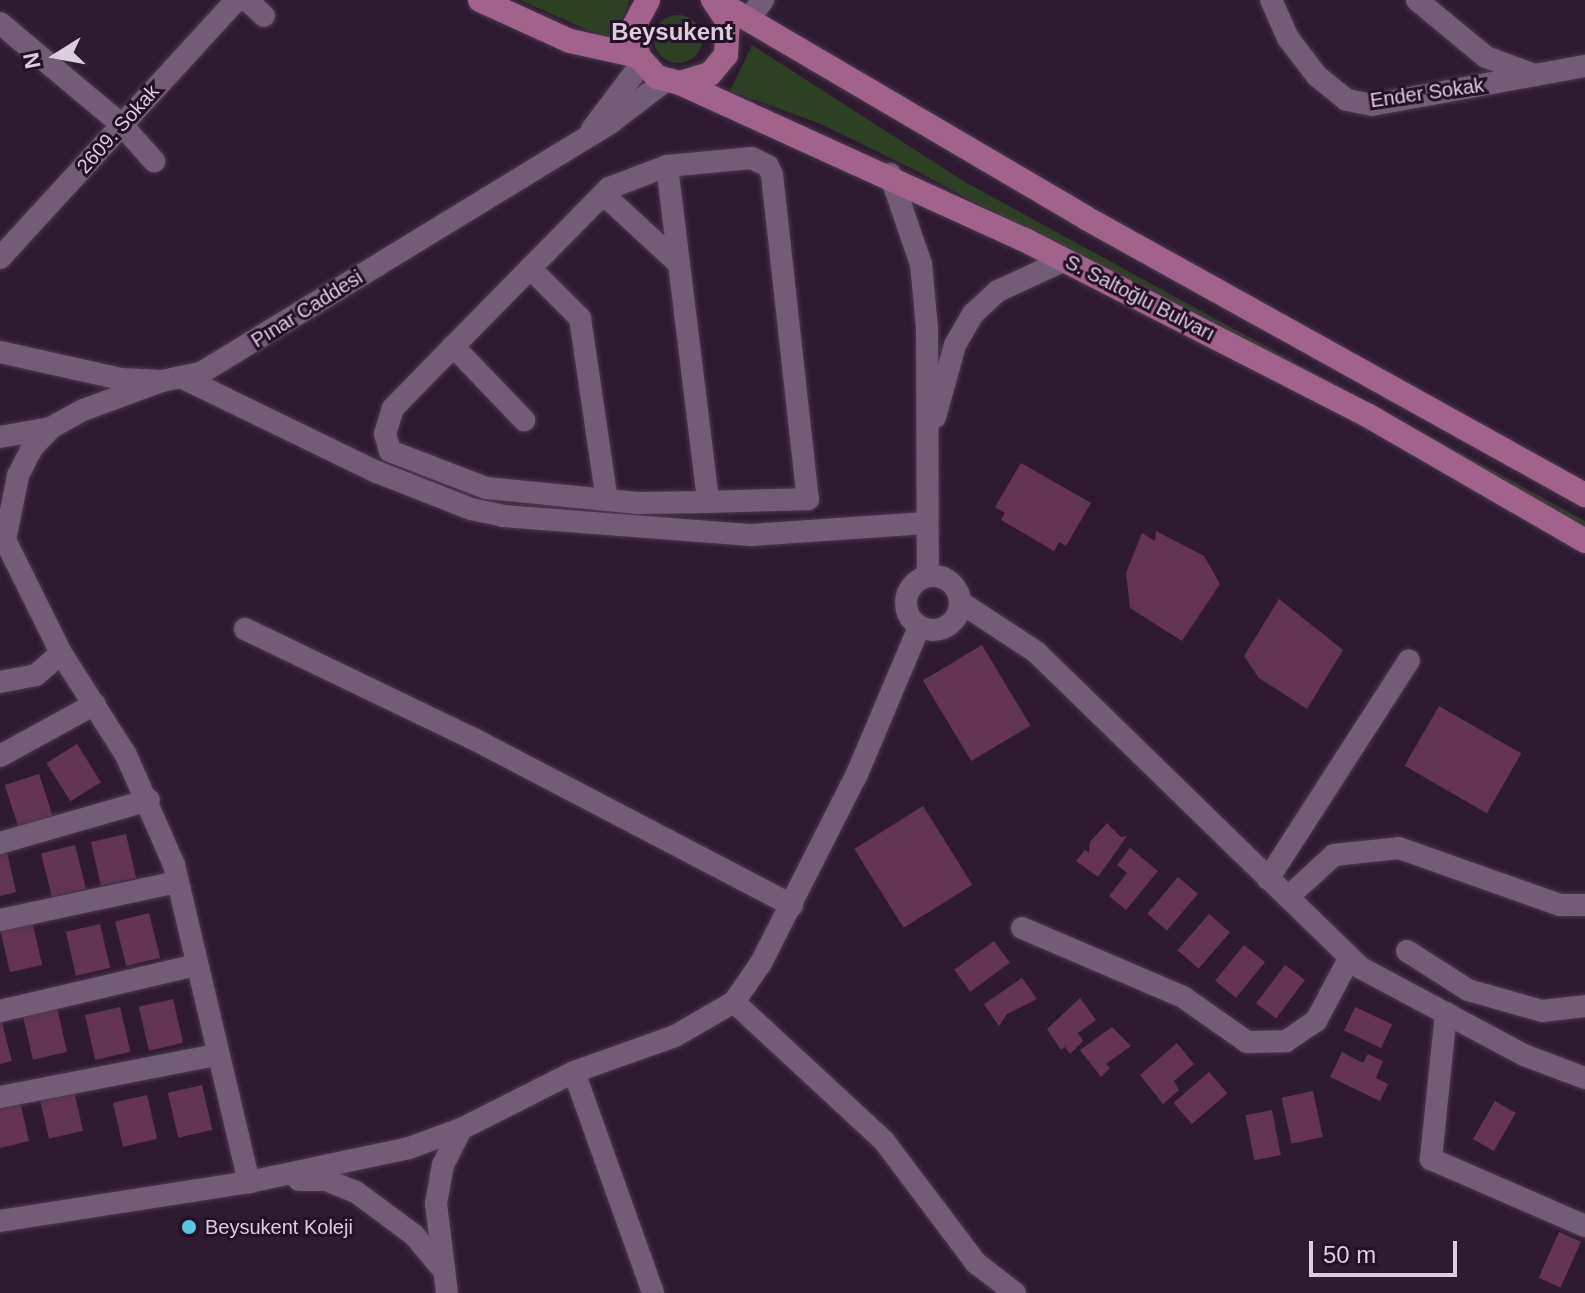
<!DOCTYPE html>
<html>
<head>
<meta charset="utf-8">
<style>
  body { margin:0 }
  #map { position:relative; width:1585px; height:1293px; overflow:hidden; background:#2f1b31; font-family:Arial,sans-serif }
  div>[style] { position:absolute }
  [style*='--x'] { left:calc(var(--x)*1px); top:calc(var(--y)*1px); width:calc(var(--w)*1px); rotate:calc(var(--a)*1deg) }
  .green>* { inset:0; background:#2d4024 }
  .round { border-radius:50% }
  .building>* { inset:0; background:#633553; transform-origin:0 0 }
  .roads { filter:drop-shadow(0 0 2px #49394b) drop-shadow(0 0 2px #49394b) }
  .minor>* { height:22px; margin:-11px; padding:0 11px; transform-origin:11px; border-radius:11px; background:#735c75 }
  .minor>.ring { margin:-11px; padding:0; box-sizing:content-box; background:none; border:22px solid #735c75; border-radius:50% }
  .major>* { height:24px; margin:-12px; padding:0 12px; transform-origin:12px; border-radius:12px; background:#a1638b }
  .dots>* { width:22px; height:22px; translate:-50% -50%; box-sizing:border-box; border:4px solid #251127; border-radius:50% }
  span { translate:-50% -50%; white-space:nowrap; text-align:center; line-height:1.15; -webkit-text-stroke:6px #251127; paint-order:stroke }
  .street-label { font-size:20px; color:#dbcddc }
  .poi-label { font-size:20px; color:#dbcddc }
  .left { translate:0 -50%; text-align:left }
  .quarter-label { font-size:24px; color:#dbcddc; font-weight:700 }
  .north { position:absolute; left:16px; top:16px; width:80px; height:80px; -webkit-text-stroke:6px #251127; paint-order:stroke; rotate:259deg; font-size:22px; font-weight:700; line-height:32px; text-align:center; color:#dbcddc }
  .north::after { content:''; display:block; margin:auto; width:28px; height:36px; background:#dbcddc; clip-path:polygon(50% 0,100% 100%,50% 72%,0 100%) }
  .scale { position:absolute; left:1309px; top:1241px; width:148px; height:36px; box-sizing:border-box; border:4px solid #dbcddc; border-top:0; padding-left:10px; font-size:24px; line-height:28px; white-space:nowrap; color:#dbcddc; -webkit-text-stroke:6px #251127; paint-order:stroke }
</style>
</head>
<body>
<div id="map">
  <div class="green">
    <div style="clip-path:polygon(520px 0,629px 0,615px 42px)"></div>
    <div class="round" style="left:654px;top:15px;width:48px;height:48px"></div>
    <div style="clip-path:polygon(752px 45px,965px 182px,1585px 521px,1585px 534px,913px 169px,821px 124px,730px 91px)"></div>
  </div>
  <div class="building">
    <div style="clip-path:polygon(1021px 463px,1091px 503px,1066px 546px,1059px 542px,1054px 551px,1001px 520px,1005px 513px,995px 507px)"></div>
    <div style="clip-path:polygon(1156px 531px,1204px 556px,1220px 584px,1182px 641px,1130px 608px,1126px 573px,1142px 533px,1155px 541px)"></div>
    <div style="clip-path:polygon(1279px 599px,1343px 650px,1307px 709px,1259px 678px,1244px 656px)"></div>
    <div style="left:982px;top:645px;width:94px;height:69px;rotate:59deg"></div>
    <div style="left:1439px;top:706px;width:95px;height:69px;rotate:30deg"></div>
    <div style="left:77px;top:744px;width:45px;height:36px;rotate:58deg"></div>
    <div style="left:39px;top:774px;width:45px;height:36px;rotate:72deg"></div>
    <div style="left:923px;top:806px;width:93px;height:81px;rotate:58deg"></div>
    <div style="clip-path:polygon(1107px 823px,1121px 837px,1127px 836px,1098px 877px,1076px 861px,1085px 850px,1089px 853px,1090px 842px)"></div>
    <div style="left:126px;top:834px;width:45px;height:36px;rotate:77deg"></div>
    <div style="left:75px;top:845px;width:45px;height:35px;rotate:76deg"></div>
    <div style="clip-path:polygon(6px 848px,16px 892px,0 896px,0 849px)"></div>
    <div style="clip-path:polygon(1130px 848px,1158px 871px,1126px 910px,1109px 896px,1127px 873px,1117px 865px)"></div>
    <div style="left:1178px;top:877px;width:26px;height:48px;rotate:40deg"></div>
    <div style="left:149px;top:913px;width:46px;height:35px;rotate:76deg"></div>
    <div style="left:1209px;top:914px;width:28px;height:48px;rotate:41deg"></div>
    <div style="left:32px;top:921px;width:45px;height:33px;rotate:77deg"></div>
    <div style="left:100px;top:924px;width:45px;height:35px;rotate:77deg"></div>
    <div style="left:994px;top:941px;width:27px;height:49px;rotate:54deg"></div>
    <div style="left:1244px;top:945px;width:27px;height:46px;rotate:39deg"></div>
    <div style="left:1285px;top:965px;width:25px;height:48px;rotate:37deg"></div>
    <div style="clip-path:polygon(1022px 978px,1037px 999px,1007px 1014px,999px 1026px,984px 1004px)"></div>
    <div style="clip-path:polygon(1080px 998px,1096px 1020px,1078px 1033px,1083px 1041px,1070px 1054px,1065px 1047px,1061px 1050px,1047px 1029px)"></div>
    <div style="left:173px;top:999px;width:45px;height:35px;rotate:77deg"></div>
    <div style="left:120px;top:1007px;width:46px;height:36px;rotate:77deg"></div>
    <div style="left:1355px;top:1007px;width:41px;height:26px;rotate:25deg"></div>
    <div style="left:57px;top:1008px;width:45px;height:35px;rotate:77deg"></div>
    <div style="clip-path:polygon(0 1015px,12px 1061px,0 1064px)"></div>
    <div style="clip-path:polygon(1112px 1027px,1131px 1046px,1106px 1064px,1110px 1068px,1101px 1077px,1080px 1050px)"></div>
    <div style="clip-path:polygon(1177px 1043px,1194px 1064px,1174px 1081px,1179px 1090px,1163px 1104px,1140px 1075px)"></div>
    <div style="clip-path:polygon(1342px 1052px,1363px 1063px,1368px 1054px,1383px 1061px,1376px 1078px,1388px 1084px,1380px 1101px,1330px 1077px)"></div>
    <div style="left:1209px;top:1072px;width:28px;height:47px;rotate:49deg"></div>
    <div style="left:202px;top:1085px;width:46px;height:35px;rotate:77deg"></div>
    <div style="left:73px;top:1087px;width:45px;height:35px;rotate:77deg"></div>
    <div style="left:1313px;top:1091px;width:47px;height:32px;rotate:78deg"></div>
    <div style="left:147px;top:1095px;width:45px;height:35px;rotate:77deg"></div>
    <div style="clip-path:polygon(19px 1097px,29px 1141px,0 1148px,0 1101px)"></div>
    <div style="left:1495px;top:1101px;width:24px;height:44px;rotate:30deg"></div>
    <div style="left:1272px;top:1110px;width:46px;height:27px;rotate:79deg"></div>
    <div style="left:1559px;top:1232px;width:24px;height:50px;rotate:24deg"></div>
  </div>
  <div class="roads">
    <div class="minor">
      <div style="--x:247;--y:0;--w:23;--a:43"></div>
      <div style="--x:1271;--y:0;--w:42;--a:65.9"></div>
      <div style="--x:1288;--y:38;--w:48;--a:52.7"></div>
      <div style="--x:1317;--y:76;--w:38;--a:39"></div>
      <div style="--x:1347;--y:100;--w:25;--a:11"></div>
      <div style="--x:1372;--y:105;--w:217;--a:-10.4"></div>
      <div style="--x:1417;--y:0;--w:89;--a:39.6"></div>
      <div style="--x:1486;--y:57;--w:52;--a:20.2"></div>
      <div style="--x:749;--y:18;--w:23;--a:-52"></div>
      <div style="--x:0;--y:23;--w:158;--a:39.9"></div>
      <div style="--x:121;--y:124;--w:50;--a:48.3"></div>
      <div style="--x:592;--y:129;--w:83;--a:-52.9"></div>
      <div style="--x:667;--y:166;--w:338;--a:83"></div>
      <div style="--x:708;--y:502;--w:71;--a:179.2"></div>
      <div style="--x:637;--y:503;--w:152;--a:-174.3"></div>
      <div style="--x:486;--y:488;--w:103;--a:-158.9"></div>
      <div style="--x:390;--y:451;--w:18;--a:-106"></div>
      <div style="--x:385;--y:434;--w:27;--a:-73"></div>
      <div style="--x:393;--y:408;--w:66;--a:-45.6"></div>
      <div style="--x:439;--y:361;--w:243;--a:-45.5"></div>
      <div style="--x:609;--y:188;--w:62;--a:-20.8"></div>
      <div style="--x:667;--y:166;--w:85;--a:-5.4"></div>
      <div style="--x:752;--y:158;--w:18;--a:27"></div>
      <div style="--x:768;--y:166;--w:10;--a:66"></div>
      <div style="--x:772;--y:175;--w:326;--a:83.7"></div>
      <div style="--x:808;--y:499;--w:100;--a:178.3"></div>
      <div style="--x:890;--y:174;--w:95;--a:71"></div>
      <div style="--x:921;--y:264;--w:64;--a:84.6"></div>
      <div style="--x:927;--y:328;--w:248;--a:89.8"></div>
      <div style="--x:603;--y:194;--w:103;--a:42.6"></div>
      <div style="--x:0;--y:258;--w:350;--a:-47.5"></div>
      <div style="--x:530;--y:268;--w:71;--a:45"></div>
      <div style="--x:580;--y:318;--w:184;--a:81.6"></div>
      <div style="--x:453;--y:346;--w:103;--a:46.2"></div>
      <div style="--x:0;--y:352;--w:124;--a:12.6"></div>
      <div style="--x:121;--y:379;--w:41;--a:2.8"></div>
      <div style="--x:162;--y:381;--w:40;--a:-12"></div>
      <div style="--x:201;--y:373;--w:479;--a:-31.4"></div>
      <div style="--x:610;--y:123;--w:69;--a:-37.4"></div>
      <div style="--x:183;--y:378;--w:216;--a:25.9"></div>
      <div style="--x:377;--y:472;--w:101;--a:21.5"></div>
      <div style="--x:471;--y:509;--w:33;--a:12"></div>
      <div style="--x:503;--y:516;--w:249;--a:4.4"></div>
      <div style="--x:751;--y:535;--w:175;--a:-3.9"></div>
      <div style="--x:162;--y:381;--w:84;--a:159.8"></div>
      <div style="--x:83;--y:410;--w:37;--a:151"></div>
      <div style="--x:51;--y:428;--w:28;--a:134"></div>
      <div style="--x:32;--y:448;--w:31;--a:117"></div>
      <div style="--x:18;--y:476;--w:65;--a:101.5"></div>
      <div style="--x:5;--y:540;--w:126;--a:63.6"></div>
      <div style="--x:61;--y:653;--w:121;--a:57.5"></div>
      <div style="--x:126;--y:755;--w:120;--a:66.4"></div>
      <div style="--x:174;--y:865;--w:326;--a:76.7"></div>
      <div style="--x:935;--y:417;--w:75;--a:-74.5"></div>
      <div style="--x:955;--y:345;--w:36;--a:-60"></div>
      <div style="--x:973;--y:314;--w:34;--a:-43"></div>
      <div style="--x:998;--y:291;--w:74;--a:-24.8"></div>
      <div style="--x:0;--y:437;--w:51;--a:-10.2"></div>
      <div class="ring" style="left:906px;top:576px;width:32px;height:32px"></div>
      <div style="--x:960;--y:602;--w:91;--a:33.3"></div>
      <div style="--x:1036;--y:652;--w:453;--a:44.2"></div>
      <div style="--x:1361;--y:968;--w:185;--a:28.1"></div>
      <div style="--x:1524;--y:1055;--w:65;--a:20.7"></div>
      <div style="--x:245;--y:629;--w:254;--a:25.7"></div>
      <div style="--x:474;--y:739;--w:359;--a:27.6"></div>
      <div style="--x:0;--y:682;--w:37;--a:-11"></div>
      <div style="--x:36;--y:675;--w:33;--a:-41"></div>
      <div style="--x:0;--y:756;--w:108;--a:-28.7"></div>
      <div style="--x:0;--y:843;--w:155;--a:-16.1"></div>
      <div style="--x:1268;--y:879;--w:260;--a:-57.2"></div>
      <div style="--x:1288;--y:897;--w:62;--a:-42.4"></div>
      <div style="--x:1334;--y:855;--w:65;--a:-6.1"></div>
      <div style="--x:1399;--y:848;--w:171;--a:19.5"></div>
      <div style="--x:1560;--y:905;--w:25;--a:0"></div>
      <div style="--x:0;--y:920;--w:181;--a:-12.1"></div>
      <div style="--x:1022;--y:928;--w:175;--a:23.2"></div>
      <div style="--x:1183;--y:997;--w:78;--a:35.1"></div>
      <div style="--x:1247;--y:1042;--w:39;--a:-1"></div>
      <div style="--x:1286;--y:1041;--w:36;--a:-34"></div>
      <div style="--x:1316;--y:1021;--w:72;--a:-62"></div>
      <div style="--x:1407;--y:951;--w:72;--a:32.6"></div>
      <div style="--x:1468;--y:990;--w:77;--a:15.8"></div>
      <div style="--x:1542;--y:1011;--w:43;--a:-6.6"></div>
      <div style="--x:734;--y:1002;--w:205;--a:42.8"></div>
      <div style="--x:884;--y:1141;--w:153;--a:53"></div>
      <div style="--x:976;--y:1263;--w:49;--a:37.6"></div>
      <div style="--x:0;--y:1011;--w:201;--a:-13.2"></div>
      <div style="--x:1446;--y:1013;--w:147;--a:95.9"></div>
      <div style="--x:1431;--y:1159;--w:168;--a:23.5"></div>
      <div style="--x:574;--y:1072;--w:235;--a:70.3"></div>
      <div style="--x:0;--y:1097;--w:220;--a:-11"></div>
      <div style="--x:299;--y:1180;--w:27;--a:0"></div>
      <div style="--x:326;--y:1180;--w:32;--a:22"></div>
      <div style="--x:356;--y:1192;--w:72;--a:36.6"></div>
      <div style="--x:414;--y:1235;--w:40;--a:50"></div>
      <div style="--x:0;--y:1221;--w:252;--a:-8.9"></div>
      <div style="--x:249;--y:1182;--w:164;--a:-12"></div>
      <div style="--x:409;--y:1148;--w:55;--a:-20.1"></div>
      <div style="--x:447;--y:1293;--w:90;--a:-97"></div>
      <div style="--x:436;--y:1204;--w:40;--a:-80"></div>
      <div style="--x:443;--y:1165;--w:40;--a:-63.4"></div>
      <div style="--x:461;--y:1129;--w:127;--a:-26.8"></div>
      <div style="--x:574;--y:1072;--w:107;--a:-19.6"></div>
      <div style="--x:675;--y:1036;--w:68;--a:-30"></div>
      <div style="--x:734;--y:1002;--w:47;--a:-55.3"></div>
      <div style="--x:761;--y:963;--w:212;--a:-63.1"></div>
      <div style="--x:857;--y:774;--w:160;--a:-67.1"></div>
    </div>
    <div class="major">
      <div style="--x:480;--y:0;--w:99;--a:24.5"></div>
      <div style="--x:570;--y:41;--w:70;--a:12.4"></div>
      <div style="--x:648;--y:0;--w:30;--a:118"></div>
      <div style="--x:634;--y:26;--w:30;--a:82"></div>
      <div style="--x:638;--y:56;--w:28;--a:48"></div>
      <div style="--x:657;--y:77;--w:24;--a:15"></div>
      <div style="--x:680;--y:83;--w:31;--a:-17"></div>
      <div style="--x:710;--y:74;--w:25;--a:-50"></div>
      <div style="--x:726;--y:55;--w:33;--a:-87"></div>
      <div style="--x:728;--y:22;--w:27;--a:-124"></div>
      <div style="--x:715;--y:0;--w:430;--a:30.4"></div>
      <div style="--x:1086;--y:218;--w:571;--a:29.04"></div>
      <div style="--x:680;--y:83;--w:377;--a:24.5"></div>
      <div style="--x:1023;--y:239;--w:386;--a:27.1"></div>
      <div style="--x:1367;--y:415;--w:252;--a:30"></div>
    </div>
  </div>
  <div class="dots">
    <div style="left:189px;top:1227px;background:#56c9e0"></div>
  </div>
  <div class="street-label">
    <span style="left:1427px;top:93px;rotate:-8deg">Ender Sokak</span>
    <span style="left:118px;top:129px;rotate:-48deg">2609. Sokak</span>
    <span style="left:1140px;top:298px;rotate:27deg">S. Saltoğlu Bulvarı</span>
    <span style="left:307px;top:309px;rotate:-32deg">Pınar Caddesi</span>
  </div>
  <div class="poi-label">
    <span class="left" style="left:205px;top:1227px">Beysukent Koleji</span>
  </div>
  <div class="quarter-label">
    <span style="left:672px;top:32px">Beysukent</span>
  </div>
  <div class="north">N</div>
  <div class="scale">50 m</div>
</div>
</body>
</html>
